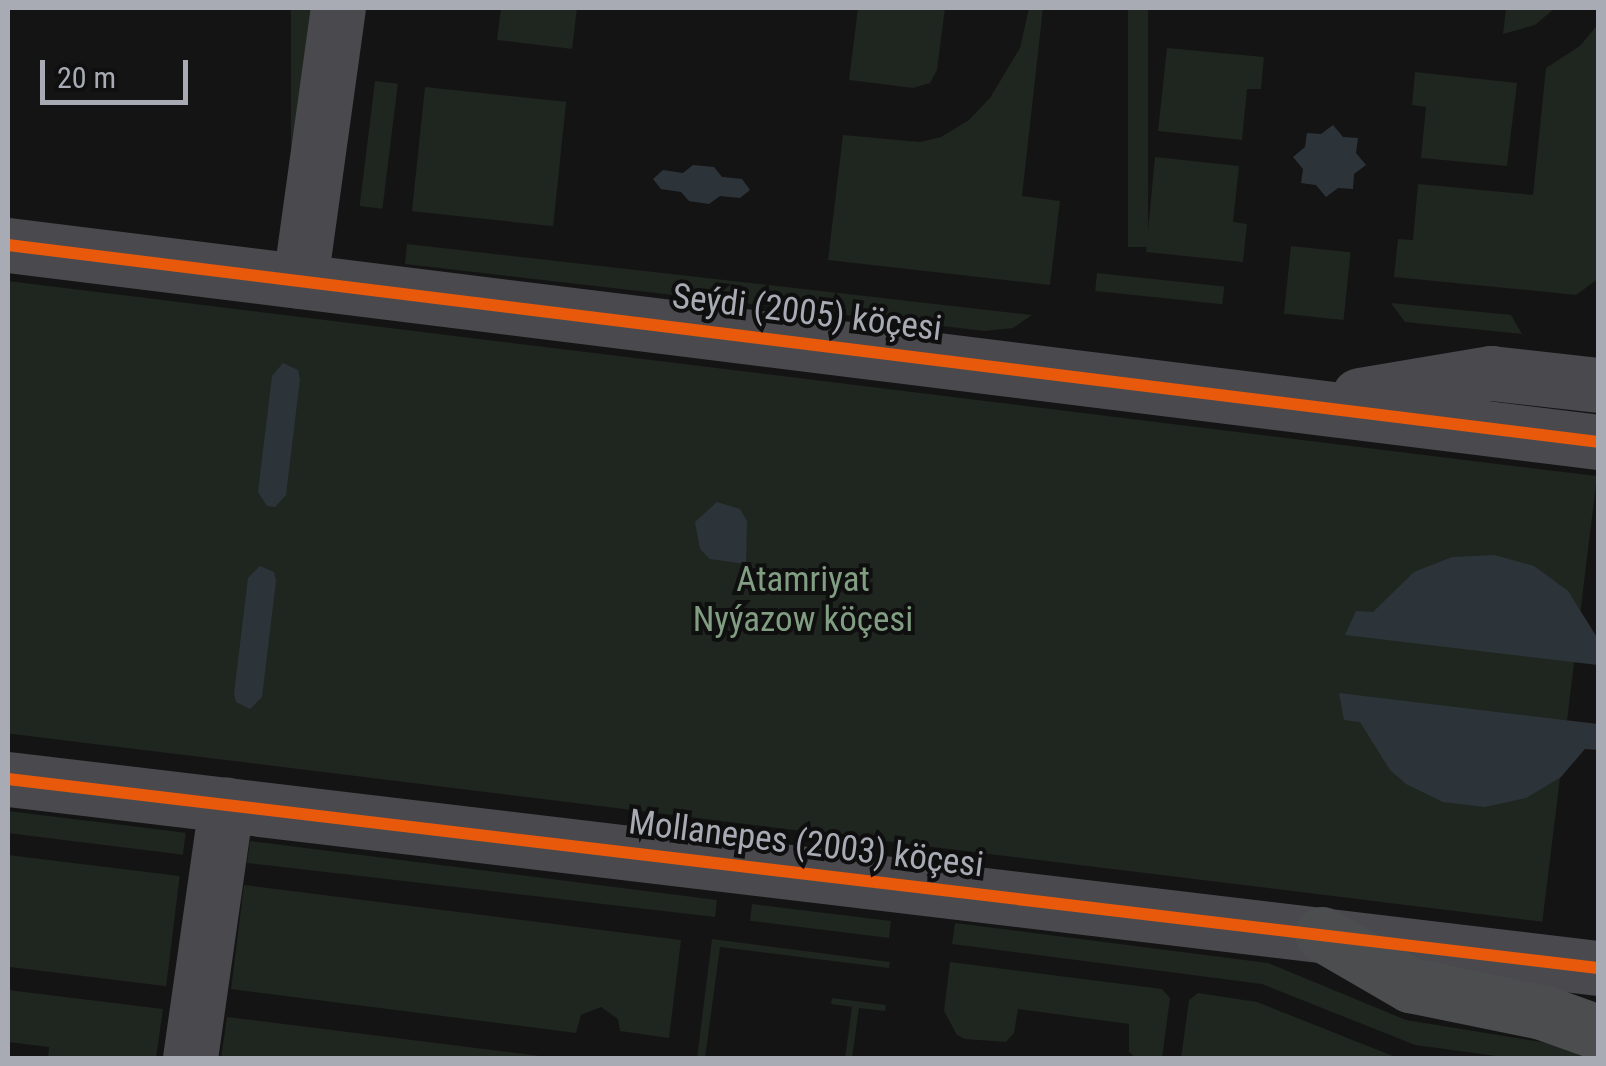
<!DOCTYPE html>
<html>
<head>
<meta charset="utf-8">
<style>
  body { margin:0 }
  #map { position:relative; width:1606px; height:1066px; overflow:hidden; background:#141415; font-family:"Roboto Condensed",sans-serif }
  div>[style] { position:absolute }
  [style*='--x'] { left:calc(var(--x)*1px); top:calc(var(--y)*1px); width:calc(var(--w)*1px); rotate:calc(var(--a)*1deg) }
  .green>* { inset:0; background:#1f251f; transform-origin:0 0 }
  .water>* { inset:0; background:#2d3439 }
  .minor>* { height:55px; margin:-27.5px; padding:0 27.5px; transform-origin:27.5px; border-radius:27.5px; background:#4a4a4e }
  .major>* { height:55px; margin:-27.5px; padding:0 27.5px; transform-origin:27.5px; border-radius:27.5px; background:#4c4d4f }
  .cycleway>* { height:12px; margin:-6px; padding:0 6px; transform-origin:6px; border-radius:6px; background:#e8590c }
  span { translate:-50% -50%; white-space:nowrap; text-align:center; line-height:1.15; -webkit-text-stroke:8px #0f0f10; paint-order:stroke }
  .street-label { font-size:35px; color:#a8abb4 }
  .park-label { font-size:35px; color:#819d82 }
  .frame { position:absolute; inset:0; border:10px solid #a8abb4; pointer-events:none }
  .scale { position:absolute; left:40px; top:60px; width:148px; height:45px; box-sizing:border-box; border:5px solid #a8abb4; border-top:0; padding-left:12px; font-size:30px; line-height:35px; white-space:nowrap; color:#a8abb4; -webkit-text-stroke:8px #0f0f10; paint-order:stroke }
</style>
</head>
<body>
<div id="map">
  <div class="green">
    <div style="left:291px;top:8px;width:21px;height:199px"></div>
    <div style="clip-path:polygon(501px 8px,577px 8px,572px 49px,497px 40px)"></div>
    <div style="clip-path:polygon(858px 8px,945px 8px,937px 70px,930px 83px,913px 88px,849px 80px)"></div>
    <div style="clip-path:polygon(1029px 8px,1043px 8px,1022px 196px,1060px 201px,1050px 285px,828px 260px,843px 135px,920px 142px,941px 137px,969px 120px,990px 98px,1020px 48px)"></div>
    <div style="left:1128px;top:8px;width:20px;height:239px"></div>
    <div style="clip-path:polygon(1506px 8px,1555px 8px,1535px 25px,1503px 34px)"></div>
    <div style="clip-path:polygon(1598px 24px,1598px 279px,1576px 295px,1394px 277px,1398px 239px,1413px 240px,1418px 184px,1533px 195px,1546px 68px,1580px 46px)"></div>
    <div style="clip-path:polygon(1167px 48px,1264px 57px,1261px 89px,1247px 89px,1242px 140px,1158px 131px)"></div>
    <div style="clip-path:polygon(1415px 72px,1517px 83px,1507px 166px,1421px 158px,1426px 107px,1412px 105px)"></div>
    <div style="left:375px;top:81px;width:23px;height:126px;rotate:7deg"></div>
    <div style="left:425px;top:87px;width:142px;height:125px;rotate:6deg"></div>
    <div style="clip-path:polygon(1155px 157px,1239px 166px,1233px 222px,1247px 224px,1243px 262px,1146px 252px)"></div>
    <div style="clip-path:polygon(407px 244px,1032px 315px,1013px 328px,985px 331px,405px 264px)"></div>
    <div style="left:1291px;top:246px;width:60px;height:68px;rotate:6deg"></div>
    <div style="left:1097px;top:273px;width:128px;height:18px;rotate:6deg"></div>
    <div style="left:8px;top:281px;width:1601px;height:449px;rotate:7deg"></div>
    <div style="clip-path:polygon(1391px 303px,1511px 315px,1522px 334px,1405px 322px)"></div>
    <div style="left:8px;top:811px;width:179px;height:22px;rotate:7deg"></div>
    <div style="clip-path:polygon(250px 841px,717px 900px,715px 917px,247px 863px)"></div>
    <div style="left:8px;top:855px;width:173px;height:111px;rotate:7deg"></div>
    <div style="clip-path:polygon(244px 885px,681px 940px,669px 1038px,620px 1031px,618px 1019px,601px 1007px,581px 1015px,576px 1033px,231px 989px)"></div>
    <div style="left:752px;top:904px;width:140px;height:17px;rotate:7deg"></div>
    <div style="clip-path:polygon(955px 923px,1268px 963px,1406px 1020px,1547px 1043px,1592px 1058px,1511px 1058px,1415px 1045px,1262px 984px,952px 944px)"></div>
    <div style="clip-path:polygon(712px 939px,890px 962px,889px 968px,720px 947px,705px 1058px,697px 1058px)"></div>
    <div style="clip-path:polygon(950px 962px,1162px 989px,1170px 998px,1162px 1058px,1136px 1058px,1129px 1052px,1129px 1024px,1018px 1009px,1014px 1033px,1006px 1042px,965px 1039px,957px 1035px,944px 1011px)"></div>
    <div style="clip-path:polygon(8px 990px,163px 1009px,156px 1058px,48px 1058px,49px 1047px,8px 1042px)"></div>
    <div style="clip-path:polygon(1198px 993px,1257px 1002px,1398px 1058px,1181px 1058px,1189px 1000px)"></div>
    <div style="clip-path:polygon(832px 998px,886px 1005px,885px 1011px,859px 1008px,852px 1058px,845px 1058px,852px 1007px,831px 1004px)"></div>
    <div style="clip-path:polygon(227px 1017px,556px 1058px,221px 1058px)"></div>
  </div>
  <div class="water">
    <div style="clip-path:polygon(1333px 125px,1343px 137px,1358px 138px,1356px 153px,1366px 165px,1354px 174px,1353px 189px,1338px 188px,1326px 197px,1316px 185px,1301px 183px,1303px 169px,1293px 157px,1305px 147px,1307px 133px,1321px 134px)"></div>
    <div style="clip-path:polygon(693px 165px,714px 167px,722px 177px,742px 179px,750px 190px,740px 198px,720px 196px,709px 204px,689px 201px,681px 192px,661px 189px,653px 179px,663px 170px,683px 173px)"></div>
    <div style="clip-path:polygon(283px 363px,298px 370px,300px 379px,286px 495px,275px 507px,267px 506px,258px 492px,272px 376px)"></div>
    <div style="clip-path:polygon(717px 502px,740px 509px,747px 521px,746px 564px,710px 559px,700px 549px,695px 522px)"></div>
    <div style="clip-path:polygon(1494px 555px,1534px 566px,1568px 591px,1598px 639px,1598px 665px,1345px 635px,1356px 611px,1373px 612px,1414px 572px,1452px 557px)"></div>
    <div style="clip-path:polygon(260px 566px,274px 572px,276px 581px,262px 697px,250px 709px,236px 702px,234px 694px,248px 578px)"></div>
    <div style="clip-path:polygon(1339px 693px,1598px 724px,1598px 750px,1585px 749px,1561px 777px,1526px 798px,1485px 807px,1443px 802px,1406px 784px,1390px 770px,1360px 722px,1344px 720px)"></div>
  </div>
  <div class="minor">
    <div style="--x:8;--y:245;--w:1602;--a:7.06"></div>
    <div style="--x:300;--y:281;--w:276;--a:-82.1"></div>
    <div style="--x:1359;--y:395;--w:134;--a:-9.5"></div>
    <div style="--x:1491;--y:373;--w:108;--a:6.4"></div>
    <div style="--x:8;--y:779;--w:1601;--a:6.78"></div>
    <div style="--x:190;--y:1058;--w:256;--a:-81.9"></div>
  </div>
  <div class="major">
    <div style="--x:1322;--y:934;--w:102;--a:30.1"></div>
    <div style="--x:1410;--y:985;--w:135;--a:11.6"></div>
    <div style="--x:1542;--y:1012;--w:59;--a:19.7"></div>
  </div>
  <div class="cycleway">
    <div style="--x:8;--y:245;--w:1602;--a:7.06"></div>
    <div style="--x:8;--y:779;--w:1601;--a:6.78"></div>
  </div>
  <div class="street-label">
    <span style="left:807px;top:313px;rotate:7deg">Seýdi (2005) köçesi</span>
    <span style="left:806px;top:844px;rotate:7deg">Mollanepes (2003) köçesi</span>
  </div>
  <div class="park-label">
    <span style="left:803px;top:600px">Atamriyat<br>Nyýazow köçesi</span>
  </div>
  <div class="frame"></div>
  <div class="scale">20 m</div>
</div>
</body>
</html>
